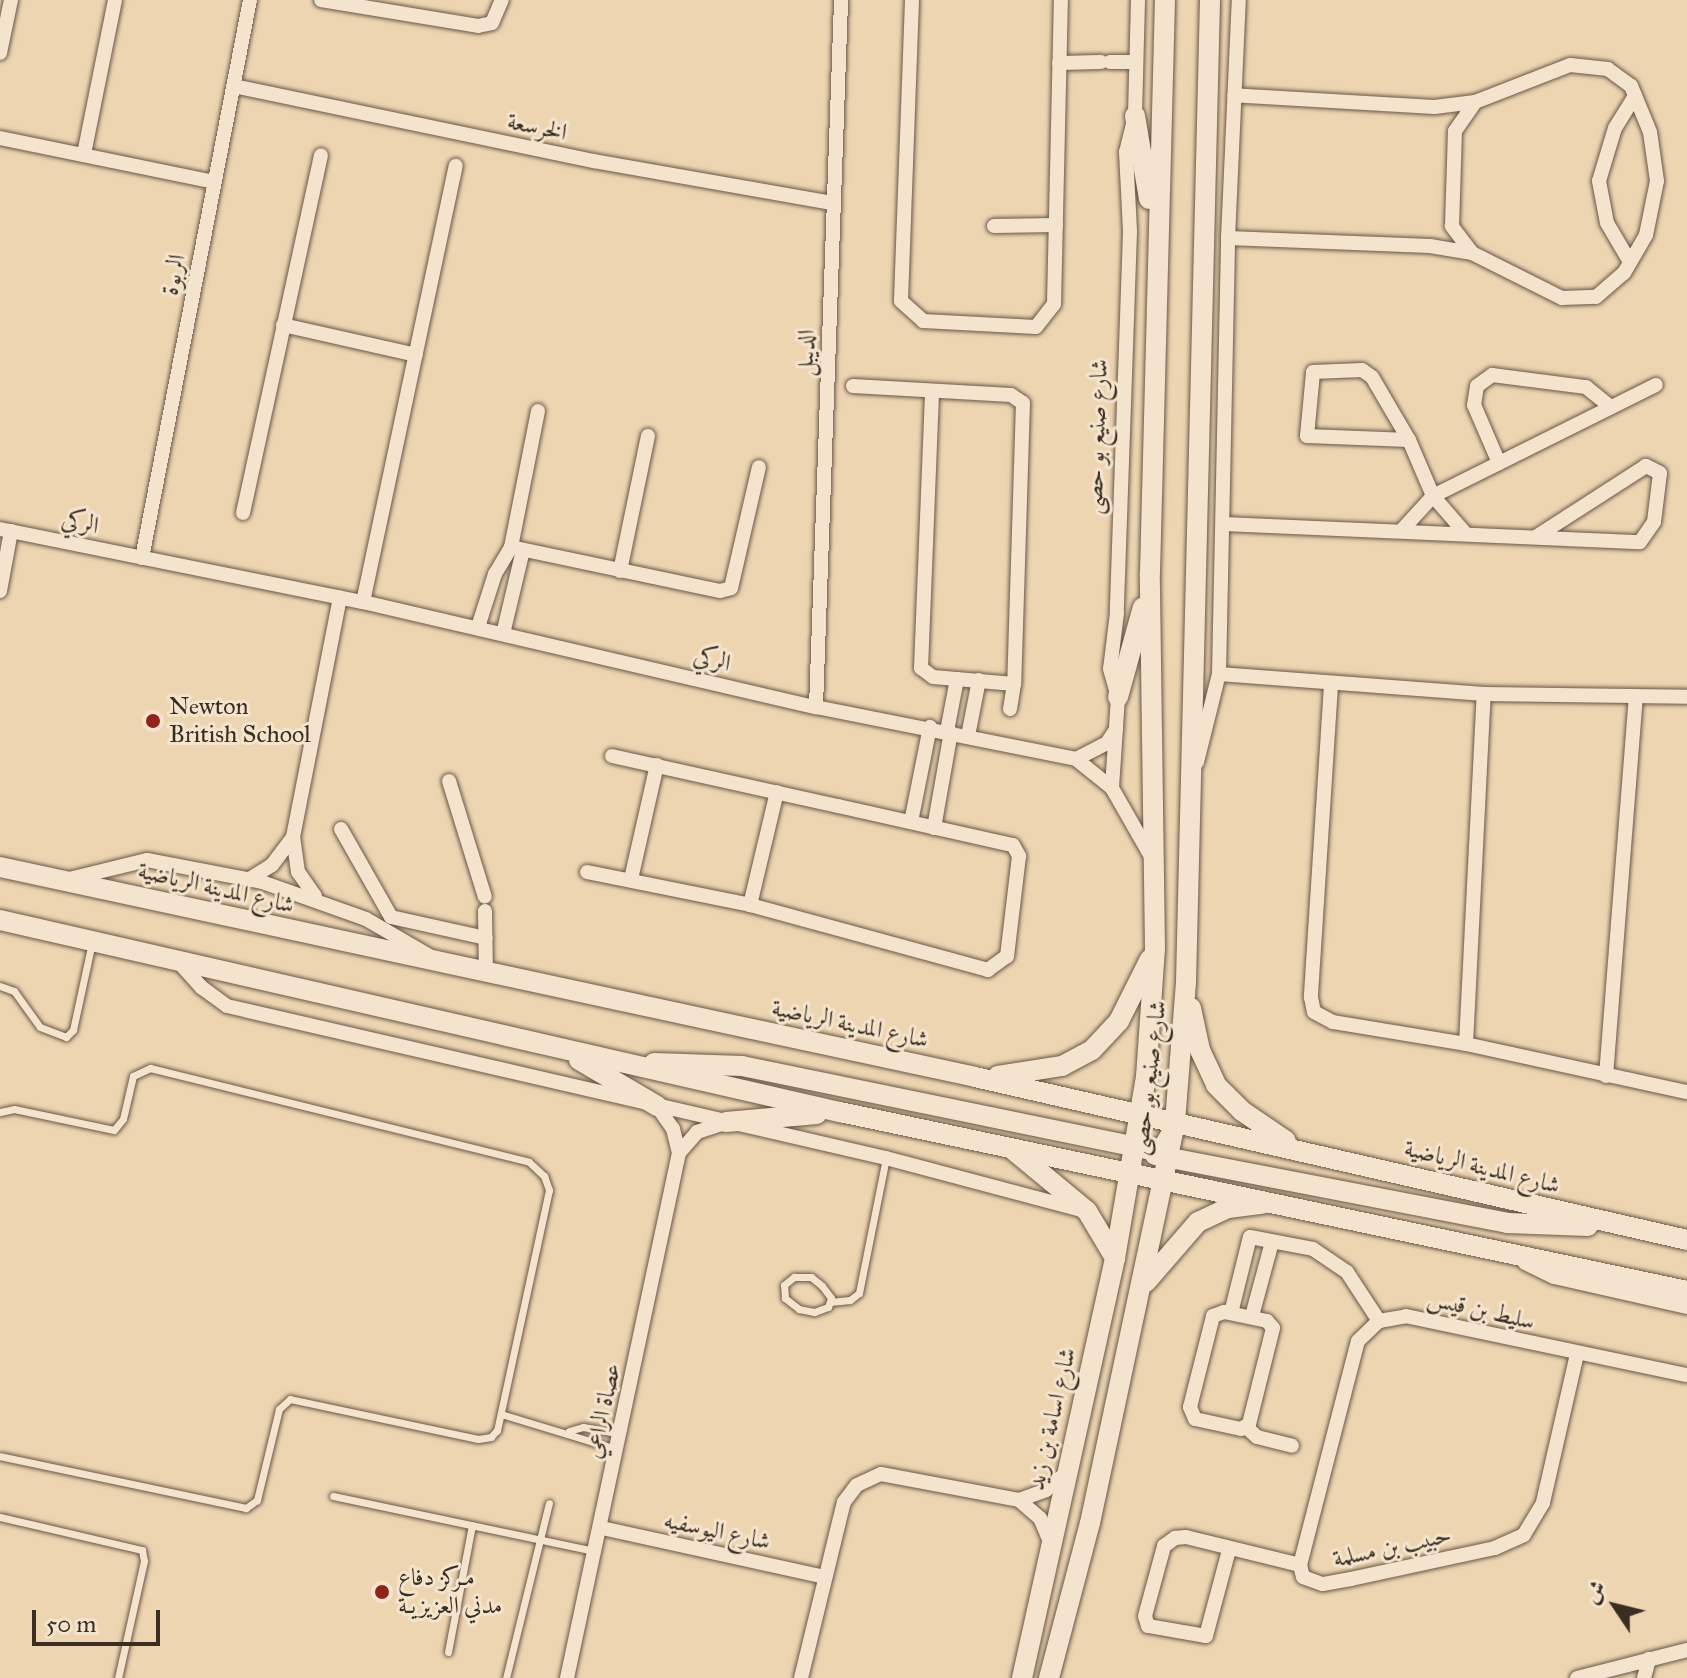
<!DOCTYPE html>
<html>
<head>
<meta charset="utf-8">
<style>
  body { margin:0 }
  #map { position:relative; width:1687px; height:1678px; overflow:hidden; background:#eed5b2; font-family:"IM FELL Great Primer",Amiri,serif }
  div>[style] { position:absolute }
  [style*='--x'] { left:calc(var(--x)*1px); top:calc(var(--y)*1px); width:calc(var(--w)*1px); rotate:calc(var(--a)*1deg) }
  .roads { filter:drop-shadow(0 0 2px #675846) drop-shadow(0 0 2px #675846) }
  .lane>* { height:7px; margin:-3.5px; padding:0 3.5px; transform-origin:3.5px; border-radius:3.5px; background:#f4e4cd }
  .street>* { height:14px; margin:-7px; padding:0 7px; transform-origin:7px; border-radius:7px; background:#f4e4cd }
  .secondary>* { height:20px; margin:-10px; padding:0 10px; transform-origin:10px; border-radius:10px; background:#f4e4cd }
  .dots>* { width:22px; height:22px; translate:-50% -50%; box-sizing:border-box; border:4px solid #f4e4cd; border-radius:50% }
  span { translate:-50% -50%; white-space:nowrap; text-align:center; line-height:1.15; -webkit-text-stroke:6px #f4e4cd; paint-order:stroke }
  .street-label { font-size:24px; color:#3a2e22 }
  .poi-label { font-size:24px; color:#3a2e22 }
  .left { translate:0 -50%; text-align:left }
  .north { position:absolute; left:1575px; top:1566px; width:80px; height:80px; -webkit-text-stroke:6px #f4e4cd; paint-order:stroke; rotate:305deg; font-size:22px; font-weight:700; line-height:32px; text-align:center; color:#3a2e22 }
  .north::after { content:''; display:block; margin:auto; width:28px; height:36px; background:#3a2e22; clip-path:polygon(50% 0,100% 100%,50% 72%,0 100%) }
  .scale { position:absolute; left:32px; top:1610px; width:128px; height:36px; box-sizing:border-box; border:4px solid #3a2e22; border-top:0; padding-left:10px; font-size:24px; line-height:28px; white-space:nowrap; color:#3a2e22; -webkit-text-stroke:6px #f4e4cd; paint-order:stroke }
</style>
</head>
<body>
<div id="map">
  <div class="roads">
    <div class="lane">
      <div style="--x:0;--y:986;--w:15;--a:20"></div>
      <div style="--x:14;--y:991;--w:44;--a:54.2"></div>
      <div style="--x:40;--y:1027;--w:28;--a:21"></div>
      <div style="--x:66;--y:1037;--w:10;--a:-45"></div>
      <div style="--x:73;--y:1030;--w:90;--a:-77.8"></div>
      <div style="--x:0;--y:1112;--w:14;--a:-12"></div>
      <div style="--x:14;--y:1109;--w:102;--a:11.9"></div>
      <div style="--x:114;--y:1130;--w:14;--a:-51"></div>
      <div style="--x:123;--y:1119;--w:44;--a:-76.9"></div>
      <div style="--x:133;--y:1076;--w:19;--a:-25"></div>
      <div style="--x:150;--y:1068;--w:390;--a:13.9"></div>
      <div style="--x:529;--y:1162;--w:21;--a:43"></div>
      <div style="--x:544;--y:1176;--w:15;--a:70"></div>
      <div style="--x:549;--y:1190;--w:246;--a:102.2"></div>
      <div style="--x:497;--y:1430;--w:9;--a:131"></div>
      <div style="--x:491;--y:1437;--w:13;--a:171"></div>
      <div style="--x:478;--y:1439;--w:192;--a:-168"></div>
      <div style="--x:290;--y:1399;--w:15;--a:138"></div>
      <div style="--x:279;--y:1409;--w:94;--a:103.6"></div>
      <div style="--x:257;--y:1500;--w:14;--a:144"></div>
      <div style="--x:246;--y:1508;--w:251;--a:-168.1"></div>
      <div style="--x:794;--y:1277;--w:17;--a:0"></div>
      <div style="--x:811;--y:1277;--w:14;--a:39"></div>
      <div style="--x:822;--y:1286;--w:15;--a:53"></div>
      <div style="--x:831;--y:1298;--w:9;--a:108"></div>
      <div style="--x:828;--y:1307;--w:15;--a:160"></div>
      <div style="--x:814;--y:1312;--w:15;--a:-169"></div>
      <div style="--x:799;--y:1309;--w:18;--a:-142"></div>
      <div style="--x:785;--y:1298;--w:13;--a:-94"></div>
      <div style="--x:784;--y:1285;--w:13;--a:-39"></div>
      <div style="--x:830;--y:1302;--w:20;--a:-6"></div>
      <div style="--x:850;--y:1300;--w:11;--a:-38"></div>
      <div style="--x:859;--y:1293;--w:138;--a:-78.7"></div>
      <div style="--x:501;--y:1414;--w:120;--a:16.9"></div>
      <div style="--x:569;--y:1431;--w:15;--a:-16"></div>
      <div style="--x:583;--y:1427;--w:39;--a:10"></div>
      <div style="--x:333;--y:1496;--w:267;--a:11.9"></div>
      <div style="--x:0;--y:1517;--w:146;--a:13.1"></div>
      <div style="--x:142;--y:1550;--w:11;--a:80"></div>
      <div style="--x:144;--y:1561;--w:120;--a:102.5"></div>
      <div style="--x:448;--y:1652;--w:129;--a:-79.3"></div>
      <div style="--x:506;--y:1678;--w:180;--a:-76.2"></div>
    </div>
    <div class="street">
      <div style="--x:321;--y:0;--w:159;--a:9.4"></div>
      <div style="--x:478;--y:26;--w:14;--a:-12"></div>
      <div style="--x:492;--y:23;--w:25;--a:-67"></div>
      <div style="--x:912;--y:0;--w:301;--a:92.1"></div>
      <div style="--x:901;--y:301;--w:30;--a:42"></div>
      <div style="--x:923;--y:321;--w:113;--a:3"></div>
      <div style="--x:1036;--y:327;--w:29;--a:-52"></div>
      <div style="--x:1054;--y:304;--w:304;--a:-88.7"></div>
      <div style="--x:1138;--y:0;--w:116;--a:91.5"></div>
      <div style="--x:1135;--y:116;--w:37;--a:104"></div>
      <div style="--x:1126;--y:152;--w:80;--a:87.1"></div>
      <div style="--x:1130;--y:232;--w:381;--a:92"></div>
      <div style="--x:1117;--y:613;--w:56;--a:97.1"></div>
      <div style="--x:1110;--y:669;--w:29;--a:74"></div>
      <div style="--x:1118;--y:697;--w:91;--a:93.8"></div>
      <div style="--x:1112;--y:788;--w:81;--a:60.3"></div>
      <div style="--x:0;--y:53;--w:54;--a:-78.3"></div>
      <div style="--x:1110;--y:62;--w:26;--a:0"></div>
      <div style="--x:1059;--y:63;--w:42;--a:-1.4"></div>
      <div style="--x:234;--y:86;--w:368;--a:11.8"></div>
      <div style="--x:594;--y:161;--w:242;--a:10"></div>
      <div style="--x:0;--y:138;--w:218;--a:11.6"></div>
      <div style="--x:84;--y:154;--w:157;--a:-78.6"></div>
      <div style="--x:994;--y:226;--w:62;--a:-0.9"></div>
      <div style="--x:1228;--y:238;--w:202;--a:2.3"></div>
      <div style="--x:1430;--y:246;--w:43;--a:9.5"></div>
      <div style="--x:1472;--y:253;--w:101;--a:26.6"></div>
      <div style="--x:1562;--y:298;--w:34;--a:-2"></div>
      <div style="--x:1596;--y:297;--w:37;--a:-41"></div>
      <div style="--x:1624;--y:273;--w:44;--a:-59.9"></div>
      <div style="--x:1646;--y:235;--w:55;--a:-78.5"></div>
      <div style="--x:1657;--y:181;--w:49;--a:-98.1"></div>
      <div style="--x:1650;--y:132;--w:50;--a:-112.4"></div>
      <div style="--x:1631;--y:86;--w:29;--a:-144"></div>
      <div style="--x:1608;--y:69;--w:38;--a:-174"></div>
      <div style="--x:1570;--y:65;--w:102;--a:158.7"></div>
      <div style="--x:1475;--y:102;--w:41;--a:173"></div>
      <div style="--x:1434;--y:107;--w:200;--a:-176.6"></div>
      <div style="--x:1472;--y:253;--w:34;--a:-127"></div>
      <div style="--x:1452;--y:226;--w:95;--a:-88.2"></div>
      <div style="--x:1455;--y:131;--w:35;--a:-55"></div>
      <div style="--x:1630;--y:262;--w:45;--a:-120.5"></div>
      <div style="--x:1607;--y:223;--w:43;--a:-100.8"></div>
      <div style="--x:1599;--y:181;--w:55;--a:-73.2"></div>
      <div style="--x:1615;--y:128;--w:38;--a:-58"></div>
      <div style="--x:283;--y:325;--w:136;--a:12.7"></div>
      <div style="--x:853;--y:386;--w:158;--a:3.3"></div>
      <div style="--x:1011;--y:395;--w:14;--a:34"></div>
      <div style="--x:1023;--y:403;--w:281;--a:91.8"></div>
      <div style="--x:1014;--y:684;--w:81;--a:-175.1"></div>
      <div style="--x:933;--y:677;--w:15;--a:-143"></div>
      <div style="--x:921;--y:668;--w:277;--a:-87.7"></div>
      <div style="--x:538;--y:411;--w:139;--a:101.2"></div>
      <div style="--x:511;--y:547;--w:214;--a:11.9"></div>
      <div style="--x:720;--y:591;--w:11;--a:-15"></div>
      <div style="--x:731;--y:588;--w:124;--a:-77"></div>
      <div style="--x:1409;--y:440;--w:102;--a:-177.8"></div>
      <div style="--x:1307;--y:436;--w:64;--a:-84.6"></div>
      <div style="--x:1313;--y:372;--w:49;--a:-2.3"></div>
      <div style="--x:1362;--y:370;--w:12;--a:35"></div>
      <div style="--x:1372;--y:377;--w:73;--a:59.6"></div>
      <div style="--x:1409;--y:440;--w:61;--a:66.8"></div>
      <div style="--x:1433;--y:496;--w:49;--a:49.1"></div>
      <div style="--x:1499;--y:463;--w:63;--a:-113.3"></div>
      <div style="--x:1474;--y:405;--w:19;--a:-81"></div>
      <div style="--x:1477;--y:386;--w:19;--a:-36"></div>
      <div style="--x:1492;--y:375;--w:95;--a:7.3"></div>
      <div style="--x:1586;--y:387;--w:32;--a:39"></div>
      <div style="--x:243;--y:513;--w:366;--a:-77.7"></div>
      <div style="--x:1224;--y:524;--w:416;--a:2.5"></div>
      <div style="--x:1640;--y:542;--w:24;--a:-55"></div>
      <div style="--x:1654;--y:522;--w:49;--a:-83"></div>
      <div style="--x:1660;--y:473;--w:16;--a:-153"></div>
      <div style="--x:1646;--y:466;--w:131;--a:147.2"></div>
      <div style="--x:0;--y:529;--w:370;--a:11.4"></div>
      <div style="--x:363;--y:602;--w:465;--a:13.1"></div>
      <div style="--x:816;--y:707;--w:265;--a:11.3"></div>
      <div style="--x:1076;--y:759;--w:46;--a:38.9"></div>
      <div style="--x:1402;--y:530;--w:46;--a:-47.6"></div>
      <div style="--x:1433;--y:496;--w:249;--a:-26.5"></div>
      <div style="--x:142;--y:558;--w:568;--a:-79.05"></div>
      <div style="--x:620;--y:571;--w:138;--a:-78.3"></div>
      <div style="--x:0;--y:591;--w:61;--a:-79.6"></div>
      <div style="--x:363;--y:602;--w:446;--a:-78"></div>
      <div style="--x:478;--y:627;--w:56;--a:-72.2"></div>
      <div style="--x:495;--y:574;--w:31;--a:-59"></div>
      <div style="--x:503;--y:634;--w:86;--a:-76.6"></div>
      <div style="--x:1219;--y:674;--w:266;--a:4.3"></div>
      <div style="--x:1484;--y:694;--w:203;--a:0.8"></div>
      <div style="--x:1331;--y:685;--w:313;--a:93.7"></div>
      <div style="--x:1311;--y:997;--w:15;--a:79"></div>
      <div style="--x:1314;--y:1012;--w:21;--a:28"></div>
      <div style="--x:1333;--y:1022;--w:135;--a:9.4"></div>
      <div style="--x:1466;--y:1044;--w:226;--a:12.3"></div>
      <div style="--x:816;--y:707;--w:707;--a:-87.97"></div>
      <div style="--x:1010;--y:709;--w:25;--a:-81"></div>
      <div style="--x:947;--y:731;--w:53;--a:-79.1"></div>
      <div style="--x:968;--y:736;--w:57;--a:-78.9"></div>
      <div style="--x:612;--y:756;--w:231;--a:12.5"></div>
      <div style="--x:838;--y:806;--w:179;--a:12.6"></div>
      <div style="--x:1013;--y:845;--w:13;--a:61"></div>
      <div style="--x:1019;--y:856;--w:101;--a:96.8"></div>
      <div style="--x:1007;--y:956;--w:24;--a:144"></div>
      <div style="--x:988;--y:970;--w:247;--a:-164.7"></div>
      <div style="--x:750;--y:905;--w:116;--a:-76.6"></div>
      <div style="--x:1076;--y:759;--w:35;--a:-27"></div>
      <div style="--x:1107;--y:743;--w:17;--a:-57"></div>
      <div style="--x:1197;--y:762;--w:91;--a:-76"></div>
      <div style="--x:1219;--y:674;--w:436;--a:-88.8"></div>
      <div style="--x:1228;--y:238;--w:238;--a:-87.4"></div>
      <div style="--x:449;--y:781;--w:121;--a:72.8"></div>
      <div style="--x:911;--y:822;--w:97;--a:-78.7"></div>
      <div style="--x:934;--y:828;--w:97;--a:-80"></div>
      <div style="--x:341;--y:829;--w:101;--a:60.4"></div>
      <div style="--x:391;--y:917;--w:97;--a:12.5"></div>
      <div style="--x:587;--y:872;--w:166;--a:11.4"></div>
      <div style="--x:631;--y:879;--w:117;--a:-77.2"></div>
      <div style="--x:65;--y:880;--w:84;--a:-13.7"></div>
      <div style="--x:147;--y:860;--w:117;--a:10.8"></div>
      <div style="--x:262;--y:882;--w:110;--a:19.6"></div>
      <div style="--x:366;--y:919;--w:78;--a:30.2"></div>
      <div style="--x:248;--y:880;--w:28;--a:-32"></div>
      <div style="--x:272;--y:865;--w:35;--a:-53"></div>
      <div style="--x:315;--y:896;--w:29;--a:-125"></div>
      <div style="--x:298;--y:872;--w:35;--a:-98"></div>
      <div style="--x:293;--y:837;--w:244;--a:-78.9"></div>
      <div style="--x:485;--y:911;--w:63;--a:89.1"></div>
      <div style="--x:176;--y:959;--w:38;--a:48"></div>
      <div style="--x:201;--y:987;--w:32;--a:36"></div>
      <div style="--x:227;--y:1006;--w:676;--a:12.99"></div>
      <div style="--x:886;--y:1158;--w:202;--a:14.9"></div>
      <div style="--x:1466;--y:1044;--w:350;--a:-87.1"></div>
      <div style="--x:1606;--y:1076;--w:380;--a:-85.5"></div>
      <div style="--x:679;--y:1153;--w:28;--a:-49"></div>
      <div style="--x:697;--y:1132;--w:28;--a:-18"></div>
      <div style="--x:1525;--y:1263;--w:32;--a:26"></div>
      <div style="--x:1554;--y:1277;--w:136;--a:12.7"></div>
      <div style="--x:1224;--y:1312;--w:44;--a:11.8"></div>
      <div style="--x:1267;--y:1321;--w:9;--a:49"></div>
      <div style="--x:1273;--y:1328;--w:99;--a:104"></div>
      <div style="--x:1249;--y:1424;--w:9;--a:148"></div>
      <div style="--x:1241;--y:1429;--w:47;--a:-167.7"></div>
      <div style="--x:1195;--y:1419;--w:13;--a:-113"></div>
      <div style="--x:1190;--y:1407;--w:94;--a:-75.8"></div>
      <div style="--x:1213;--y:1316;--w:12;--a:-20"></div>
      <div style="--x:1231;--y:1313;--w:78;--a:-76"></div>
      <div style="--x:1250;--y:1237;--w:64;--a:10.8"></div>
      <div style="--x:1313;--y:1249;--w:41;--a:34.1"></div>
      <div style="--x:1347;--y:1272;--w:59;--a:56.9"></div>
      <div style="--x:1252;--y:1316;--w:77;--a:-74.9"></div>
      <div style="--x:1577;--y:1354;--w:153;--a:102.9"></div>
      <div style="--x:1543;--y:1503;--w:37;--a:121"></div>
      <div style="--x:1524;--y:1535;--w:32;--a:156"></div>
      <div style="--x:1495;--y:1548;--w:147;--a:167.9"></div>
      <div style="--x:1351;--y:1579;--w:29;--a:170"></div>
      <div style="--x:1322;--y:1584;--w:20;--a:-160"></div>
      <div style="--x:1303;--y:1577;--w:12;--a:-104"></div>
      <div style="--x:1300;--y:1565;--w:231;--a:-75.5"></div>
      <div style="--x:1358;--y:1341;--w:29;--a:-44"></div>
      <div style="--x:1379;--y:1321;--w:27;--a:-10"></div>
      <div style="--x:1406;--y:1316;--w:287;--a:11.9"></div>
      <div style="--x:1246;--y:1427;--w:15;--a:42"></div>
      <div style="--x:1257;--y:1437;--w:36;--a:14"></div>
      <div style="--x:1019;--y:1500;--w:29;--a:-20"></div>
      <div style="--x:1046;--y:1490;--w:25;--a:-40"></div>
      <div style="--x:602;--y:1528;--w:227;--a:12.4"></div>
      <div style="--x:1229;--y:1550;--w:89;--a:105"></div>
      <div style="--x:1206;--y:1636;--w:59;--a:-170.2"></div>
      <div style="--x:1148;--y:1626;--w:10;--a:-107"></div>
      <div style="--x:1145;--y:1616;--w:73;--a:-74.8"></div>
      <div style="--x:1164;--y:1546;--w:14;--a:-36"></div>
      <div style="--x:1175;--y:1538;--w:11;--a:-5"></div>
      <div style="--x:1186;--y:1537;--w:117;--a:13.8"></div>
      <div style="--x:567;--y:1678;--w:537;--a:-77.96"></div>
      <div style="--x:679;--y:1153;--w:25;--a:-104"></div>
      <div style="--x:673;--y:1129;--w:28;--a:-125"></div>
      <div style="--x:801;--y:1678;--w:181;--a:-76.3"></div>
      <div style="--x:844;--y:1502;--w:21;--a:-53"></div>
      <div style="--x:857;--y:1485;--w:26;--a:-25"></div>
      <div style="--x:881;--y:1474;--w:140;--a:10.7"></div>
      <div style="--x:1019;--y:1500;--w:28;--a:41"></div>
      <div style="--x:1040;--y:1518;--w:26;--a:67"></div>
      <div style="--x:1577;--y:1678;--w:114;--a:-14.3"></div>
      <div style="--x:1644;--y:1678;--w:20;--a:-75"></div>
    </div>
    <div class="secondary">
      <div style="--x:1135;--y:116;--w:84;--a:80.4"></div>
      <div style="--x:1118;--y:697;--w:93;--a:-74.5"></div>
      <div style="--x:0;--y:867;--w:997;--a:12.15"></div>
      <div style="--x:975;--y:1077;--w:730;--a:12.89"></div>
      <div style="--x:0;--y:920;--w:862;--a:12.88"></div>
      <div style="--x:840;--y:1112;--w:866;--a:11.93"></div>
      <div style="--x:1191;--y:1008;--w:43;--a:77.9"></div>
      <div style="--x:1200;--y:1050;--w:38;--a:65"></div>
      <div style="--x:1216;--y:1085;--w:37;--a:45"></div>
      <div style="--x:1242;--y:1111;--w:53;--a:34.3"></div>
      <div style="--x:579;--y:1060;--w:91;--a:30.5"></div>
      <div style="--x:654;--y:1063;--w:88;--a:2"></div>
      <div style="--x:742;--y:1066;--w:419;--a:11.6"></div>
      <div style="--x:1152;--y:1150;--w:13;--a:-18"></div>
      <div style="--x:1164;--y:1146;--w:16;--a:-60"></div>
      <div style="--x:998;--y:1076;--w:65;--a:-8.9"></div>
      <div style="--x:1062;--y:1066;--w:34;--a:-28"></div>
      <div style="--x:1092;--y:1050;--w:40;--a:-47"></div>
      <div style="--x:1119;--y:1021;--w:69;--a:-63.4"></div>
      <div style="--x:726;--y:1122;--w:91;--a:-5"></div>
      <div style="--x:1012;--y:1149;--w:97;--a:39.6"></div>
      <div style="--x:1087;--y:1211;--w:55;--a:59.2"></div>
      <div style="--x:1155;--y:1155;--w:359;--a:10.9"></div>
      <div style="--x:1507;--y:1223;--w:81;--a:2.1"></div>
      <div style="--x:1146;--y:1282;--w:79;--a:-49.1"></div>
      <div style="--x:1198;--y:1222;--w:33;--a:-25"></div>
      <div style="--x:1228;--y:1208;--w:34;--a:-7"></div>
      <div style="--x:1022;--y:1678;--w:430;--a:-77.5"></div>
      <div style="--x:1115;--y:1258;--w:184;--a:-80.3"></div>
      <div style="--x:1146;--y:1077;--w:128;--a:-86"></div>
      <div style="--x:1155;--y:949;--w:377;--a:-90.8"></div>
      <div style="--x:1150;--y:572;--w:572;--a:-88.5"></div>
      <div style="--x:1049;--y:1678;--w:160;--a:-75.2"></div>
      <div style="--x:1090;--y:1523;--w:410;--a:-78"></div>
      <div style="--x:1175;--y:1122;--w:140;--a:-85.5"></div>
      <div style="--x:1186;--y:982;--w:982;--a:-88.6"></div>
    </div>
  </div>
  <div class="dots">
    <div style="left:153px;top:721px;background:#8f2418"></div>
    <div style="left:382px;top:1592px;background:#8f2418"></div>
  </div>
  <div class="street-label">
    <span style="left:537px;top:127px;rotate:12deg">الخرسعة</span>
    <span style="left:174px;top:275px;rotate:-79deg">الربوة</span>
    <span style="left:806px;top:353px;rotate:-88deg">الديبل</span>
    <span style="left:1097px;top:437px;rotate:-88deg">شارع صنيع بو حصى</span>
    <span style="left:80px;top:523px;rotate:11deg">الركي</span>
    <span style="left:712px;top:660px;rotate:13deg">الركي</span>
    <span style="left:216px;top:888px;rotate:13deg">شارع المدينة الرياضية</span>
    <span style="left:850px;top:1024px;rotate:12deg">شارع المدينة الرياضية</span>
    <span style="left:1149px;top:1078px;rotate:-83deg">شارع صنيع بو حصى</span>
    <span style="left:1482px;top:1167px;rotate:14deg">شارع المدينة الرياضية</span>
    <span style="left:1481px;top:1310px;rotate:13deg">سليط بن قيس</span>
    <span style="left:603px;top:1411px;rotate:-78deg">عصاة الراعي</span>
    <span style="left:1052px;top:1419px;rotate:-77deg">شارع اسامة بن زيد</span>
    <span style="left:717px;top:1531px;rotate:12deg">شارع اليوسفيه</span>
    <span style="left:1392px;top:1547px;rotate:-12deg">حبيب بن مسلمة</span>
  </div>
  <div class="poi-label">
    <span class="left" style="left:169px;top:721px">Newton<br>British School</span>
    <span class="left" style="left:398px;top:1592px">مـركز دفاع<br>مدني العزيزيـة</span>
  </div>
  <div class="north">ش</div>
  <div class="scale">50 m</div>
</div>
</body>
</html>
